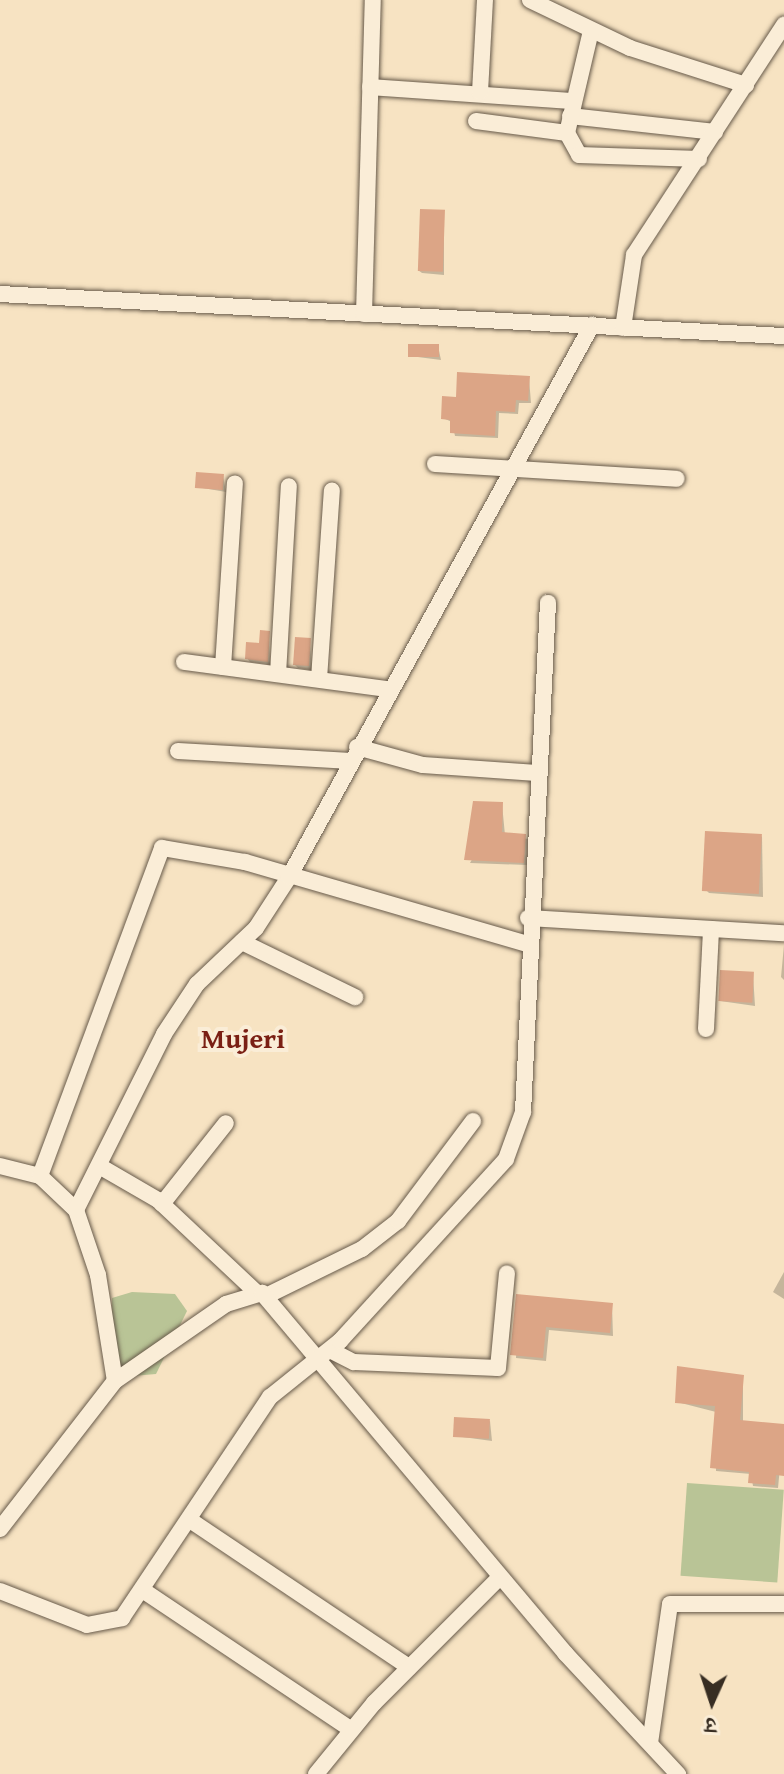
<!DOCTYPE html>
<html>
<head>
<meta charset="utf-8">
<style>
  body { margin:0 }
  #map { position:relative; width:784px; height:1774px; overflow:hidden; background:#f7e3c2; font-family:"Gentium Book Plus","Noto Serif Devanagari",serif }
  div>[style] { position:absolute }
  [style*='--x'] { left:calc(var(--x)*1px); top:calc(var(--y)*1px); width:calc(var(--w)*1px); rotate:calc(var(--a)*1deg) }
  .green>* { inset:0; background:#b9c496; transform-origin:0 0 }
  .shadow>* { inset:0; background:#0003 }
  .building>* { inset:0; background:#dca586; transform-origin:0 0 }
  .roads { filter:drop-shadow(0 0 2px #675a4a) drop-shadow(0 0 2px #675a4a) }
  .minor>* { height:16px; margin:-8px; padding:0 8px; transform-origin:8px; border-radius:8px; background:#faedd7 }
  span { translate:-50% -50%; white-space:nowrap; text-align:center; line-height:1.15; -webkit-text-stroke:8px #faedd7; paint-order:stroke }
  .neighbourhood-label { font-size:28px; color:#7a1f14; font-weight:700 }
  .north { position:absolute; left:672px; top:1662px; width:80px; height:80px; -webkit-text-stroke:6px #faedd7; paint-order:stroke; rotate:183deg; font-size:22px; font-weight:700; line-height:32px; text-align:center; color:#372d22 }
  .north::after { content:''; display:block; margin:auto; width:28px; height:36px; background:#372d22; clip-path:polygon(50% 0,100% 100%,50% 72%,0 100%) }
</style>
</head>
<body>
<div id="map">
  <div class="green">
    <div style="clip-path:polygon(132px 1292px,175px 1294px,187px 1311px,156px 1374px,121px 1377px,111px 1345px,112px 1298px)"></div>
    <div style="left:687px;top:1483px;width:97px;height:93px;rotate:4deg"></div>
  </div>
  <div class="shadow">
    <div style="clip-path:polygon(444px 212px,444px 275px,422px 273px,418px 270px)"></div>
    <div style="clip-path:polygon(438px 346px,441px 360px,410px 356px)"></div>
    <div style="clip-path:polygon(529px 378px,531px 403px,519px 403px,518px 414px,499px 413px,498px 438px,455px 436px,452px 422px,443px 418px,458px 399px)"></div>
    <div style="clip-path:polygon(223px 476px,226px 492px,197px 487px)"></div>
    <div style="clip-path:polygon(269px 633px,270px 664px,250px 662px,247px 658px)"></div>
    <div style="clip-path:polygon(310px 640px,312px 670px,298px 668px,295px 665px)"></div>
    <div style="clip-path:polygon(502px 804px,505px 835px,528px 839px,527px 865px,470px 863px)"></div>
    <div style="clip-path:polygon(762px 836px,763px 897px,709px 893px,706px 890px)"></div>
    <div style="clip-path:polygon(784px 945px,784px 980px,781px 977px)"></div>
    <div style="clip-path:polygon(753px 974px,755px 1006px,720px 1001px)"></div>
    <div style="clip-path:polygon(784px 1272px,784px 1299px,773px 1292px)"></div>
    <div style="clip-path:polygon(518px 1296px,612px 1305px,613px 1336px,549px 1330px,546px 1361px,516px 1358px)"></div>
    <div style="clip-path:polygon(743px 1377px,743px 1422px,784px 1426px,778px 1488px,753px 1486px,751px 1474px,716px 1471px,716px 1412px,677px 1402px)"></div>
    <div style="clip-path:polygon(490px 1421px,492px 1441px,455px 1436px)"></div>
  </div>
  <div class="building">
    <div style="left:420px;top:209px;width:25px;height:62px;rotate:2deg"></div>
    <div style="left:408px;top:344px;width:31px;height:13px"></div>
    <div style="clip-path:polygon(457px 372px,530px 376px,528px 401px,516px 400px,515px 412px,496px 411px,495px 436px,450px 433px,450px 420px,441px 419px,442px 396px,456px 397px)"></div>
    <div style="left:196px;top:472px;width:28px;height:16px;rotate:4deg"></div>
    <div style="clip-path:polygon(260px 630px,270px 631px,268px 662px,245px 659px,246px 642px,259px 643px)"></div>
    <div style="left:295px;top:637px;width:16px;height:28px;rotate:4deg"></div>
    <div style="clip-path:polygon(473px 801px,503px 802px,502px 832px,526px 834px,524px 863px,464px 860px)"></div>
    <div style="left:705px;top:831px;width:57px;height:60px;rotate:3deg"></div>
    <div style="left:720px;top:970px;width:34px;height:31px;rotate:3deg"></div>
    <div style="clip-path:polygon(516px 1294px,613px 1303px,610px 1333px,546px 1327px,543px 1358px,510px 1355px)"></div>
    <div style="clip-path:polygon(677px 1366px,744px 1375px,740px 1420px,784px 1424px,784px 1476px,776px 1475px,775px 1485px,748px 1483px,749px 1472px,710px 1468px,715px 1406px,675px 1403px)"></div>
    <div style="left:454px;top:1417px;width:36px;height:20px;rotate:3deg"></div>
  </div>
  <div class="roads">
    <div class="minor">
      <div style="--x:530;--y:0;--w:111;--a:25.6"></div>
      <div style="--x:630;--y:48;--w:122;--a:17.7"></div>
      <div style="--x:370;--y:87;--w:201;--a:4"></div>
      <div style="--x:480;--y:92;--w:92;--a:-86.9"></div>
      <div style="--x:570;--y:116;--w:146;--a:6.3"></div>
      <div style="--x:476;--y:121;--w:92;--a:7.5"></div>
      <div style="--x:567;--y:133;--w:105;--a:-76.8"></div>
      <div style="--x:567;--y:133;--w:25;--a:61"></div>
      <div style="--x:579;--y:155;--w:120;--a:1.9"></div>
      <div style="--x:0;--y:294;--w:785;--a:3.07"></div>
      <div style="--x:364;--y:314;--w:314;--a:-88.4"></div>
      <div style="--x:623;--y:328;--w:74;--a:-81.4"></div>
      <div style="--x:634;--y:255;--w:275;--a:-56.9"></div>
      <div style="--x:435;--y:464;--w:242;--a:3.5"></div>
      <div style="--x:184;--y:662;--w:205;--a:7.6"></div>
      <div style="--x:223;--y:667;--w:184;--a:-86.3"></div>
      <div style="--x:278;--y:674;--w:188;--a:-86.7"></div>
      <div style="--x:319;--y:679;--w:189;--a:-86.1"></div>
      <div style="--x:357;--y:747;--w:68;--a:15.3"></div>
      <div style="--x:423;--y:765;--w:114;--a:4"></div>
      <div style="--x:178;--y:751;--w:173;--a:3.3"></div>
      <div style="--x:528;--y:918;--w:256;--a:3.4"></div>
      <div style="--x:242;--y:942;--w:126;--a:26"></div>
      <div style="--x:706;--y:1029;--w:100;--a:-87.1"></div>
      <div style="--x:0;--y:1166;--w:41;--a:14"></div>
      <div style="--x:40;--y:1176;--w:50;--a:43.4"></div>
      <div style="--x:76;--y:1210;--w:69;--a:71.3"></div>
      <div style="--x:98;--y:1275;--w:107;--a:80.9"></div>
      <div style="--x:101;--y:1167;--w:66;--a:30.1"></div>
      <div style="--x:158;--y:1200;--w:134;--a:43.2"></div>
      <div style="--x:40;--y:1176;--w:350;--a:-69.6"></div>
      <div style="--x:162;--y:848;--w:84;--a:9.6"></div>
      <div style="--x:245;--y:862;--w:294;--a:16.2"></div>
      <div style="--x:162;--y:1204;--w:103;--a:-51.7"></div>
      <div style="--x:76;--y:1210;--w:197;--a:-63.4"></div>
      <div style="--x:164;--y:1034;--w:60;--a:-56.6"></div>
      <div style="--x:197;--y:984;--w:81;--a:-43.5"></div>
      <div style="--x:256;--y:928;--w:61;--a:-57.1"></div>
      <div style="--x:289;--y:877;--w:630;--a:-61.24"></div>
      <div style="--x:266;--y:1296;--w:107;--a:-26.1"></div>
      <div style="--x:362;--y:1249;--w:46;--a:-37.9"></div>
      <div style="--x:398;--y:1221;--w:125;--a:-53.1"></div>
      <div style="--x:330;--y:1350;--w:27;--a:27"></div>
      <div style="--x:354;--y:1362;--w:144;--a:2.4"></div>
      <div style="--x:498;--y:1368;--w:95;--a:-84.6"></div>
      <div style="--x:190;--y:1520;--w:264;--a:33.9"></div>
      <div style="--x:0;--y:1529;--w:187;--a:-52.2"></div>
      <div style="--x:115;--y:1381;--w:135;--a:-34.7"></div>
      <div style="--x:226;--y:1304;--w:38;--a:-17"></div>
      <div style="--x:262;--y:1293;--w:471;--a:49.9"></div>
      <div style="--x:565;--y:1653;--w:166;--a:47"></div>
      <div style="--x:0;--y:1591;--w:93;--a:21.3"></div>
      <div style="--x:87;--y:1625;--w:36;--a:-11"></div>
      <div style="--x:122;--y:1618;--w:266;--a:-56.2"></div>
      <div style="--x:270;--y:1397;--w:90;--a:-38.7"></div>
      <div style="--x:340;--y:1341;--w:246;--a:-47.6"></div>
      <div style="--x:506;--y:1159;--w:50;--a:-70.1"></div>
      <div style="--x:523;--y:1112;--w:510;--a:-87.19"></div>
      <div style="--x:144;--y:1591;--w:248;--a:33.8"></div>
      <div style="--x:650;--y:1743;--w:140;--a:-81.8"></div>
      <div style="--x:670;--y:1604;--w:114;--a:0"></div>
      <div style="--x:316;--y:1774;--w:92;--a:-50.8"></div>
      <div style="--x:374;--y:1703;--w:178;--a:-45"></div>
    </div>
  </div>
  <div class="neighbourhood-label">
    <span style="left:243px;top:1038px">Mujeri</span>
  </div>
  <div class="north">उ</div>
</div>
</body>
</html>
